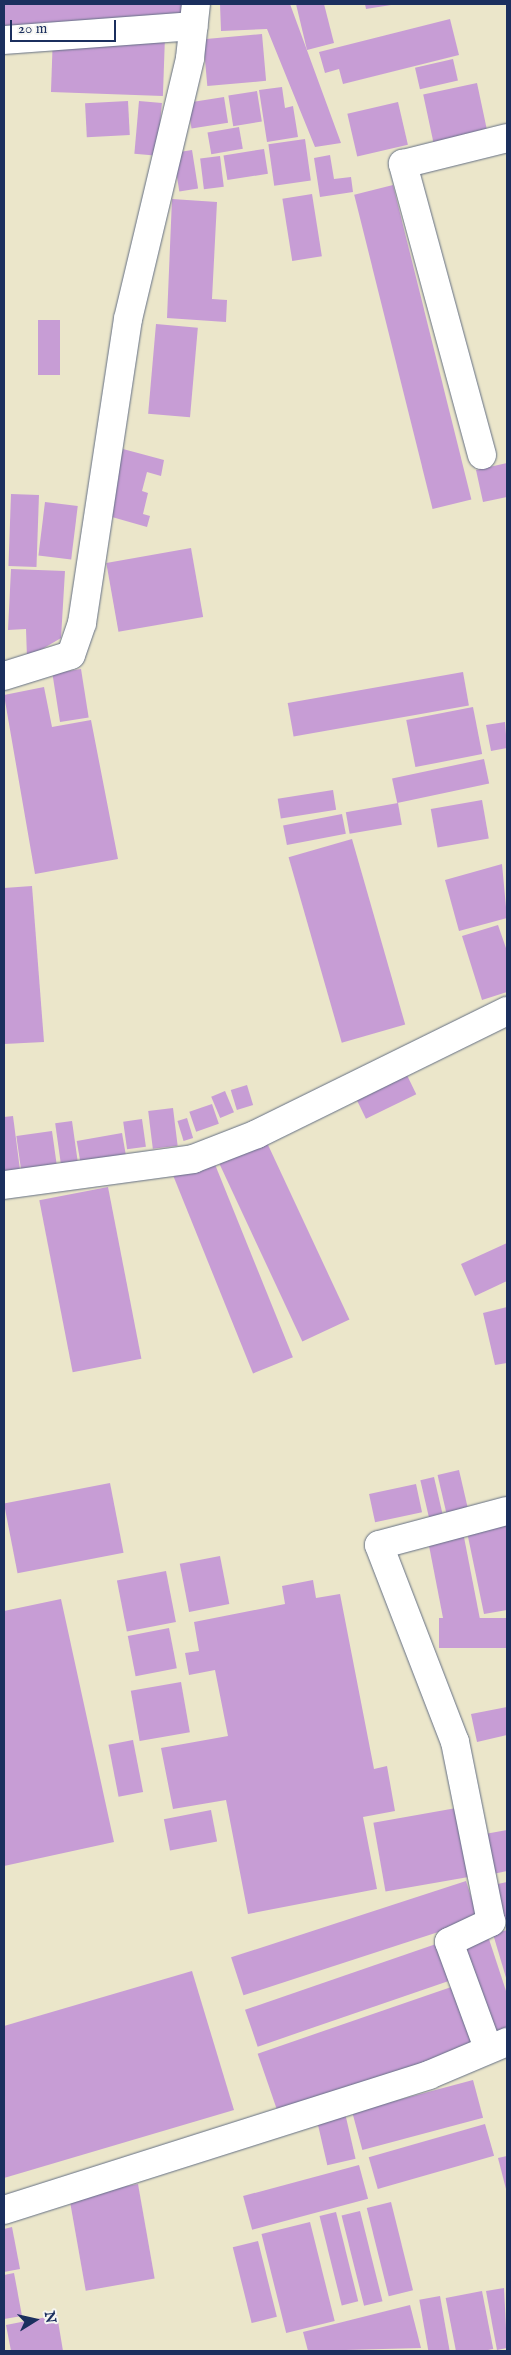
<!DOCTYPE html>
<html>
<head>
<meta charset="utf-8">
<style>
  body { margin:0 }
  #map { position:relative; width:511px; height:2355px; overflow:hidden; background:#ebe6ca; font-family:"IM FELL English",serif }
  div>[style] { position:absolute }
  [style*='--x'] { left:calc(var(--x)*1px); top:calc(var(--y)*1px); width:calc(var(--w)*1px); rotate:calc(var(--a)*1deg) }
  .building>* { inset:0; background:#c79dd5; transform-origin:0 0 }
  .roads { filter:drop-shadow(0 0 1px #646f84) drop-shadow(0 0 1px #646f84) }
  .minor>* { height:28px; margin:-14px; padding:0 14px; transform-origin:14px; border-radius:14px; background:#fff }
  span { translate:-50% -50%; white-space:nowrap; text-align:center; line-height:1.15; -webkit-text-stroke:4.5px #f6f6f2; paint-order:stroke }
  .frame { position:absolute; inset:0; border:5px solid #1b2f5e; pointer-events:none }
  .north { position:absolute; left:10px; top:2295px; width:50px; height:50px; -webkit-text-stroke:4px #f6f6f2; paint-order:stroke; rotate:80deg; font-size:14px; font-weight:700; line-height:20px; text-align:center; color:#1b2f5e }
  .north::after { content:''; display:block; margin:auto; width:18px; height:22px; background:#1b2f5e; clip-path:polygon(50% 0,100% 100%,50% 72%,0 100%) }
  .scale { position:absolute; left:10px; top:20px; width:106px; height:22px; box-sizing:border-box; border:2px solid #1b2f5e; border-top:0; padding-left:6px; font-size:15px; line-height:18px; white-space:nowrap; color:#1b2f5e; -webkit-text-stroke:4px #f6f6f2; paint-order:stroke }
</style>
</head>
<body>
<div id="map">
  <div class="building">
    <div style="clip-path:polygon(4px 4px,183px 4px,185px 24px,4px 34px)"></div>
    <div style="clip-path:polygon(220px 4px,290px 4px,341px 143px,315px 147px,267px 29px,221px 31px)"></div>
    <div style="clip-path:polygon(296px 4px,324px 4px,334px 43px,307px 50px)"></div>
    <div style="clip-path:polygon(365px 4px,391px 4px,391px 5px,366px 9px)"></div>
    <div style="clip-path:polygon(450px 19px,459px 55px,343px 84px,339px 69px,325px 73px,319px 52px)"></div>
    <div style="left:262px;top:34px;width:47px;height:59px;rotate:85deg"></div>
    <div style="left:165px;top:36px;width:60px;height:112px;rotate:92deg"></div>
    <div style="left:453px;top:59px;width:22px;height:39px;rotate:77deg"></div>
    <div style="left:477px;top:83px;width:50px;height:55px;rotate:78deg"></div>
    <div style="clip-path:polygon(282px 87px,285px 108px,293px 106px,298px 137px,267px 142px,259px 90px)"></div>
    <div style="left:257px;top:91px;width:31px;height:29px;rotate:81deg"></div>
    <div style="left:224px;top:97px;width:26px;height:37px;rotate:81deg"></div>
    <div style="left:128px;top:101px;width:34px;height:43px;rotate:87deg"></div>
    <div style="left:139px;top:101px;width:23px;height:53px;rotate:5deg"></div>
    <div style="left:398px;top:102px;width:44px;height:52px;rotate:77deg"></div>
    <div style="left:239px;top:127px;width:22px;height:32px;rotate:80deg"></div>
    <div style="left:305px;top:139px;width:42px;height:37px;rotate:82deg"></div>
    <div style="left:264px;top:149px;width:25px;height:41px;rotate:81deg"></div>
    <div style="left:192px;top:150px;width:39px;height:19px;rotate:81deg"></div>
    <div style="clip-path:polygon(330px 155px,334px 179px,351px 177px,353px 192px,320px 197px,314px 158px)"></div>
    <div style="left:220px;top:156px;width:31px;height:20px;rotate:83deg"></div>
    <div style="left:393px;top:185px;width:324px;height:40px;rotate:76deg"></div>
    <div style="left:312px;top:194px;width:63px;height:30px;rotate:81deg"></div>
    <div style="clip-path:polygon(172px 199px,217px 202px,212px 299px,227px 300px,226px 322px,167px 318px)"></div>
    <div style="left:38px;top:320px;width:22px;height:55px"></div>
    <div style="left:156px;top:324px;width:42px;height:90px;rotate:5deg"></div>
    <div style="clip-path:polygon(123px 449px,164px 460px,161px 476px,147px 472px,142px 491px,148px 493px,143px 514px,150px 516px,147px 527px,105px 515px)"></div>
    <div style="clip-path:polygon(507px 463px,507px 497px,483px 502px,476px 470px)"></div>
    <div style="left:11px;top:494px;width:28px;height:72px;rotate:2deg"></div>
    <div style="left:45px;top:502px;width:33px;height:54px;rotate:7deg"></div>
    <div style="left:191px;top:548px;width:70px;height:86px;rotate:80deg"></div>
    <div style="clip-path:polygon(11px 569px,65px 571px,61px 638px,27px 658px,26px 629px,8px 630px)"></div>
    <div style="left:81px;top:669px;width:49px;height:29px;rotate:81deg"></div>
    <div style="left:463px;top:672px;width:34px;height:178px;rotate:80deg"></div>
    <div style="clip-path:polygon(44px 687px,52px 727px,91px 720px,118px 859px,35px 874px,4px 695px)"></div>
    <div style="left:473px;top:707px;width:48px;height:68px;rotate:79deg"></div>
    <div style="clip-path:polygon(505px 722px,507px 748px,491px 751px,486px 725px)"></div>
    <div style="left:484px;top:759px;width:25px;height:94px;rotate:78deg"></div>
    <div style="left:333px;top:790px;width:20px;height:56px;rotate:81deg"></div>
    <div style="left:482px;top:800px;width:39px;height:52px;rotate:80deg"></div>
    <div style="left:398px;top:803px;width:22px;height:53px;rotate:80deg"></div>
    <div style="left:342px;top:814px;width:20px;height:60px;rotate:79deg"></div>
    <div style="left:352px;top:839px;width:193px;height:66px;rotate:74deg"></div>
    <div style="clip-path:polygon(502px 864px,507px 918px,459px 931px,445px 880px)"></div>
    <div style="clip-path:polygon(32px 886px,44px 1042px,4px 1044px,4px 888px)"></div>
    <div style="clip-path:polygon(498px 925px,507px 951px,507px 992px,482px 1000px,462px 936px)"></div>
    <div style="left:404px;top:1069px;width:28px;height:56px;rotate:64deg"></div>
    <div style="left:247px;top:1085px;width:21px;height:17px;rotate:73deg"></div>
    <div style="left:225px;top:1091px;width:23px;height:15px;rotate:67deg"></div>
    <div style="left:212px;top:1104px;width:21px;height:24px;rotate:71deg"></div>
    <div style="left:173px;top:1108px;width:38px;height:25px;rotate:83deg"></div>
    <div style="clip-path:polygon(13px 1116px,20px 1170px,4px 1172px,4px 1117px)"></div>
    <div style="left:187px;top:1118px;width:21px;height:10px;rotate:73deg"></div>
    <div style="left:142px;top:1119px;width:28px;height:19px;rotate:82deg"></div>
    <div style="left:72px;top:1121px;width:43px;height:17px;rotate:82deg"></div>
    <div style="left:52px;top:1131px;width:34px;height:36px;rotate:82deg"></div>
    <div style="left:262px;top:1132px;width:207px;height:52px;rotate:65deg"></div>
    <div style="left:122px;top:1133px;width:22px;height:46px;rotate:80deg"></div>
    <div style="left:212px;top:1157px;width:216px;height:43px;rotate:68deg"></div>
    <div style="left:108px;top:1187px;width:175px;height:70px;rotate:79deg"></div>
    <div style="clip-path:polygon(507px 1243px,507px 1281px,475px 1296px,461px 1264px)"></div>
    <div style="clip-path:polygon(507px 1307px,507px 1363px,495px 1365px,483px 1313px)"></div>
    <div style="left:459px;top:1470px;width:45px;height:22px;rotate:77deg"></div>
    <div style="left:434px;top:1477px;width:48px;height:14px;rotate:77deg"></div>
    <div style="left:110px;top:1483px;width:71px;height:108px;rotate:79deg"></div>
    <div style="left:416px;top:1484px;width:29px;height:48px;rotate:78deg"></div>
    <div style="clip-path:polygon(507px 1519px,507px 1610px,484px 1614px,466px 1527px)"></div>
    <div style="left:463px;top:1532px;width:91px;height:36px;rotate:79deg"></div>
    <div style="left:220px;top:1556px;width:49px;height:41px;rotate:79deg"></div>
    <div style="left:166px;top:1571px;width:52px;height:50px;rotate:79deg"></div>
    <div style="clip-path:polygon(313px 1580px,316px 1598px,340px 1594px,374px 1769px,387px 1766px,395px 1811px,363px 1817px,377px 1889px,248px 1914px,226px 1800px,173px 1809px,161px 1748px,228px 1736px,215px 1670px,189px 1675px,185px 1653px,199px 1651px,194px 1622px,285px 1604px,282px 1586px)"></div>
    <div style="clip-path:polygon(61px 1599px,114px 1842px,4px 1866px,4px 1611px)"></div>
    <div style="left:507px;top:1618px;width:30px;height:68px;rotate:90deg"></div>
    <div style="left:169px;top:1628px;width:41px;height:42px;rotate:79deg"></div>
    <div style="left:181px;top:1682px;width:51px;height:51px;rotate:80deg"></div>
    <div style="clip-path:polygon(507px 1707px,507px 1735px,477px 1742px,471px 1714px)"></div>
    <div style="left:133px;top:1740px;width:53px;height:25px;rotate:79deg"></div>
    <div style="left:462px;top:1807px;width:70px;height:90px;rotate:80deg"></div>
    <div style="left:211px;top:1810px;width:32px;height:48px;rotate:79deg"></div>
    <div style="clip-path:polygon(507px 1830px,507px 1871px,493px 1874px,485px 1834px)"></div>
    <div style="left:466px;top:1881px;width:40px;height:247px;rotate:72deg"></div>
    <div style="clip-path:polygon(507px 1882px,507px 1919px,500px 1920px,493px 1885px)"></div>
    <div style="clip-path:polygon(507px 1930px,507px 1981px,493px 1934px)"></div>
    <div style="clip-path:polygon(487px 1933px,507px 1994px,507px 2031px,492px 2036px,461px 1942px)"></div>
    <div style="left:436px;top:1944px;width:39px;height:202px;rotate:71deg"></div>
    <div style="clip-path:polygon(192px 1971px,234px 2110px,4px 2178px,4px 2026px)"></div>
    <div style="left:460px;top:1984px;width:62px;height:214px;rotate:71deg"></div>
    <div style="left:473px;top:2080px;width:39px;height:125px;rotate:75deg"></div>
    <div style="left:345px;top:2113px;width:47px;height:29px;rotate:77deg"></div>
    <div style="left:485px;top:2124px;width:33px;height:121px;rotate:74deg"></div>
    <div style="clip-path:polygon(507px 2156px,507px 2189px,506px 2189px,498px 2158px)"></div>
    <div style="left:359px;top:2165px;width:35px;height:120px;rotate:75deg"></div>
    <div style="left:138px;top:2184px;width:96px;height:70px;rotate:80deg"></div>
    <div style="left:391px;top:2202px;width:91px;height:25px;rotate:76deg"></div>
    <div style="left:360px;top:2211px;width:93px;height:19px;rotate:76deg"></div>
    <div style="left:336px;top:2212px;width:92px;height:17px;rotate:76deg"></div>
    <div style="left:310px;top:2222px;width:102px;height:50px;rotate:76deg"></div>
    <div style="clip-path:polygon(12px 2227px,20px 2269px,4px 2272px,4px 2229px)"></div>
    <div style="left:258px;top:2241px;width:78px;height:26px;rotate:76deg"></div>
    <div style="clip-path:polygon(14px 2273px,22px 2316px,4px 2319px,4px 2275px)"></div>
    <div style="clip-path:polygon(504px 2288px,507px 2348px,497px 2350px,486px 2291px)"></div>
    <div style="left:482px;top:2291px;width:59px;height:37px;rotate:79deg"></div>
    <div style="left:440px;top:2296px;width:56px;height:21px;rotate:80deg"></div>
    <div style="clip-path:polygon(410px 2305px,421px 2348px,308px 2351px,303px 2332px)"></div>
    <div style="clip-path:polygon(57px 2315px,63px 2351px,11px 2351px,6px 2325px)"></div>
  </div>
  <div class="roads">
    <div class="minor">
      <div style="--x:4;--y:40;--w:190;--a:-4.2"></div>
      <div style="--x:482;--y:455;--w:302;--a:-105.2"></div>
      <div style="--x:403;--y:164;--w:107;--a:-14"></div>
      <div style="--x:4;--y:676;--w:70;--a:-17.4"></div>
      <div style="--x:71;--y:655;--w:34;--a:-71"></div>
      <div style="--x:82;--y:623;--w:307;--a:-81.4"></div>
      <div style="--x:128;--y:319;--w:268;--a:-76.6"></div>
      <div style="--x:190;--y:58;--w:54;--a:-83.7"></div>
      <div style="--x:4;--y:1185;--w:191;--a:-7.8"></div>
      <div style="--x:193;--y:1159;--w:69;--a:-21.3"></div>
      <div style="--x:257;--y:1134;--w:279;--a:-26.2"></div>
      <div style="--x:488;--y:2048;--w:113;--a:-110.2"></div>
      <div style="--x:449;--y:1942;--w:47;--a:-25.5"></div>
      <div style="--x:491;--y:1922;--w:184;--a:-101.3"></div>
      <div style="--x:455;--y:1742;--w:211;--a:-111.1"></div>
      <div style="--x:379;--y:1545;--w:132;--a:-14.9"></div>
      <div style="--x:4;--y:2210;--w:446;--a:-17.6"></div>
      <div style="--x:429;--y:2075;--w:85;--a:-22.9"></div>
    </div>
  </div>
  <div class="frame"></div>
  <div class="north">N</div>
  <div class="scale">20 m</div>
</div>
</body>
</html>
